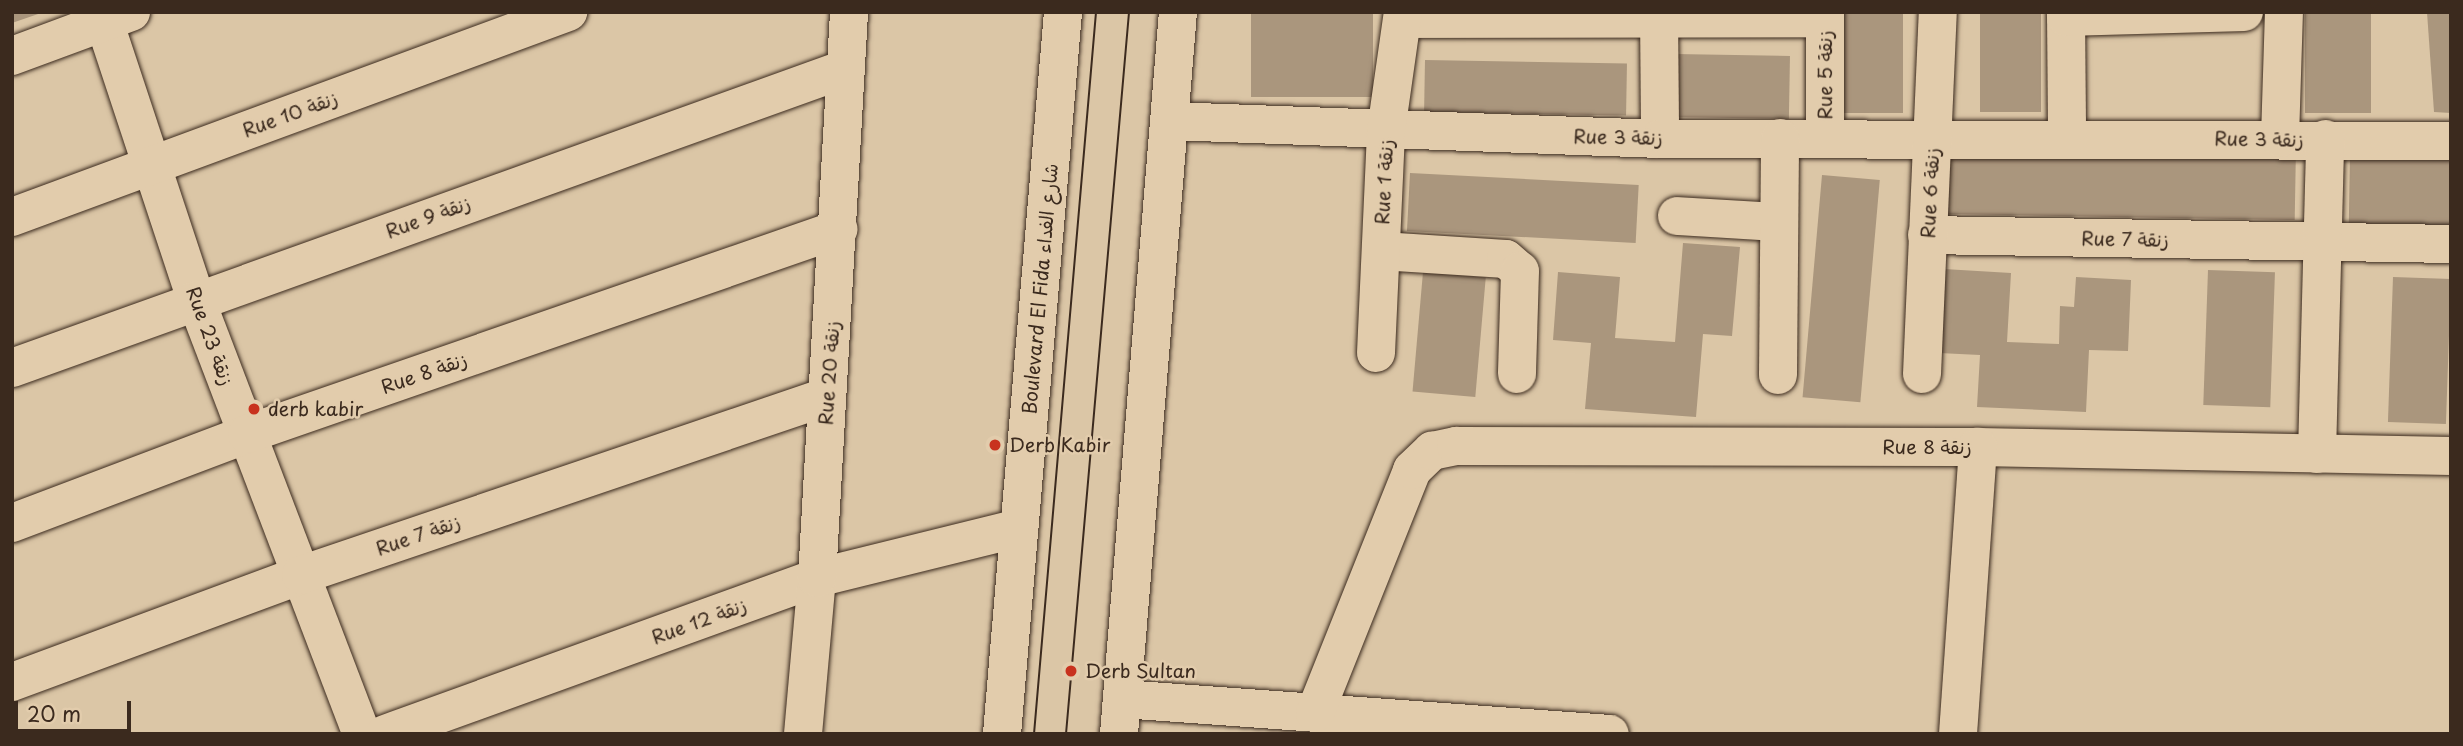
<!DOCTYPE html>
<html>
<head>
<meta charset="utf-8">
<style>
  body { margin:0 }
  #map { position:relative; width:2463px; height:746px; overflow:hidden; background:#dbc6a6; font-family:"Playpen Sans","Playpen Sans Arabic",sans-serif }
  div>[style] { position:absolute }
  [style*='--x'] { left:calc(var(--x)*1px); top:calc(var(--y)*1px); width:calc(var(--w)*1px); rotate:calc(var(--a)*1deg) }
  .building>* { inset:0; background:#aa967d; transform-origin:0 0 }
  .roads { filter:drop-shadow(0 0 2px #3b2a1e) drop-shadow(0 0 2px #3b2a1e) }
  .minor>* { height:38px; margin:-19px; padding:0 19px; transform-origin:19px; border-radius:19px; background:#e2ccac }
  .major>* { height:38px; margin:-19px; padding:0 19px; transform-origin:19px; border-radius:19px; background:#e2ccac }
  .tram>* { height:2px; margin:-1px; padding:0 1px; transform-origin:1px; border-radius:1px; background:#3b2a1e }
  .dots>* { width:19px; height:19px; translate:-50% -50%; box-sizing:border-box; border:4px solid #e2ccac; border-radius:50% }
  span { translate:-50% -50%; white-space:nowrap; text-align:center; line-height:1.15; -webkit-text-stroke:5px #e2ccac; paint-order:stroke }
  .street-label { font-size:19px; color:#3b2a1e }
  .poi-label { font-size:19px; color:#3b2a1e }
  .left { translate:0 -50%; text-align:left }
  .frame { position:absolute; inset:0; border:14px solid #3b2a1e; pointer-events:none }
  .scale { position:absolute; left:14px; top:701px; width:117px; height:32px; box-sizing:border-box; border:4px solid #3b2a1e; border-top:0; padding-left:9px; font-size:21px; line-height:24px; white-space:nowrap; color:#3b2a1e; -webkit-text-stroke:5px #e2ccac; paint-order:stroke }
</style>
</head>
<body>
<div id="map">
  <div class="building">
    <div style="clip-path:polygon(12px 12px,41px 12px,41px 13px,12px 23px)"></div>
    <div style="left:1251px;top:12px;width:122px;height:85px"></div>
    <div style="left:1844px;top:12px;width:59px;height:101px"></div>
    <div style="left:1980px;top:12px;width:61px;height:100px"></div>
    <div style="left:2305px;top:12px;width:66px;height:101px"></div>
    <div style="clip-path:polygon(2427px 12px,2451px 12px,2451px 113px,2434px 112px)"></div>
    <div style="left:1675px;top:54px;width:115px;height:63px;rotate:1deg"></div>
    <div style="left:1425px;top:60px;width:202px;height:52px;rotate:1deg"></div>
    <div style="left:1948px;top:143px;width:348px;height:71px;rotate:1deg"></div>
    <div style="left:2350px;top:155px;width:101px;height:77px;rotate:1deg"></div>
    <div style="left:1410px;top:173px;width:229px;height:58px;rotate:3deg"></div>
    <div style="left:1822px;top:175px;width:58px;height:223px;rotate:5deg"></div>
    <div style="clip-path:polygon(1683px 243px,1740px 247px,1732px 336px,1703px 334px,1696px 417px,1585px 409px,1591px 343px,1553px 340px,1558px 272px,1620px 277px,1615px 338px,1675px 342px)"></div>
    <div style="clip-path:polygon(1944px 269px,2011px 273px,2007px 342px,2059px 344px,2060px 306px,2074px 307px,2076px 277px,2131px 280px,2128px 351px,2089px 350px,2086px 412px,1977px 407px,1980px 355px,1939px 353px)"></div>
    <div style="left:2208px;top:270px;width:67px;height:135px;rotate:2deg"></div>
    <div style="left:1423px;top:272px;width:63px;height:120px;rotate:5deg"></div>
    <div style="left:2393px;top:277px;width:58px;height:145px;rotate:2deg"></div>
  </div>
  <div class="roads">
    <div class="minor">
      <div style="--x:101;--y:12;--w:303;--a:71.7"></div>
      <div style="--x:196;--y:300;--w:465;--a:69.1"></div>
      <div style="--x:1659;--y:12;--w:127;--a:89.5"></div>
      <div style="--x:2066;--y:12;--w:125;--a:89.5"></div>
      <div style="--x:2066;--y:17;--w:178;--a:-1.6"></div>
      <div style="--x:1403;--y:19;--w:422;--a:-0.1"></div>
      <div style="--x:12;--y:56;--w:127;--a:-20.3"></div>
      <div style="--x:1170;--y:121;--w:490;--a:2.1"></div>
      <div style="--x:1660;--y:139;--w:791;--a:0.14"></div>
      <div style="--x:1825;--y:137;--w:125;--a:-90"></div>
      <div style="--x:2280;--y:138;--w:126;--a:-88.2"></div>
      <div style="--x:1677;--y:216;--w:102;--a:3.4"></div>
      <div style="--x:12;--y:217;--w:593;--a:-20.24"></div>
      <div style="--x:1927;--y:235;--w:524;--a:0.98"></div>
      <div style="--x:1381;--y:251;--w:125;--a:3.7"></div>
      <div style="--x:1506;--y:259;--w:18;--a:41"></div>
      <div style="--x:1520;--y:271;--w:103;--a:91.7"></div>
      <div style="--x:1376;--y:353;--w:222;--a:-87.4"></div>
      <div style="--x:1386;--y:131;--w:120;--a:-81.9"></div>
      <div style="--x:12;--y:368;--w:885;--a:-19.75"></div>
      <div style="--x:1922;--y:374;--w:362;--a:-87.5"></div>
      <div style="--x:1778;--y:375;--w:237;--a:-89.5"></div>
      <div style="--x:2317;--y:454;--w:315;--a:-88.5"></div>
      <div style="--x:12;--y:523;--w:251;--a:-20.7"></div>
      <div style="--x:247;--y:434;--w:626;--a:-19.1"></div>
      <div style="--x:12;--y:682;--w:308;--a:-20.3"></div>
      <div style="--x:301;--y:575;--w:554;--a:-18.73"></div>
      <div style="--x:1122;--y:699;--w:489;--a:4.1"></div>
      <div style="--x:1315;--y:713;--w:262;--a:-68.2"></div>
      <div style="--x:1412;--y:470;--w:28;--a:-44"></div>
      <div style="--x:1432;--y:451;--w:25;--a:-12"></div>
      <div style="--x:1456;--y:446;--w:522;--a:0.11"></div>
      <div style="--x:1978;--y:447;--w:473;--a:1.1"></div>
      <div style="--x:385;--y:734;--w:459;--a:-19.9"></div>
      <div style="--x:817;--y:578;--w:208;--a:-13.9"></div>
      <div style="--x:803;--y:734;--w:157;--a:-84.9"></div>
      <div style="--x:817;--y:578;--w:567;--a:-86.76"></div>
      <div style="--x:1958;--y:734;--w:288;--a:-86"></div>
    </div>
    <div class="major">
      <div style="--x:1002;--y:734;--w:725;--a:-85.17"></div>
      <div style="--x:1119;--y:734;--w:724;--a:-85.33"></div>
    </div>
  </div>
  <div class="tram">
    <div style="--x:1034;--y:734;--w:725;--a:-85.09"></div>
    <div style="--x:1066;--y:734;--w:725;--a:-85.01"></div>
  </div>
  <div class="dots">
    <div style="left:254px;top:409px;background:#c8321e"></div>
    <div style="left:995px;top:445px;background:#c8321e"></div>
    <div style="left:1071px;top:671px;background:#c8321e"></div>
  </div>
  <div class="street-label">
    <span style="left:1825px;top:75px;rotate:-90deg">Rue 5 زنقة</span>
    <span style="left:290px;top:114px;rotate:-20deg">Rue 10 زنقة</span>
    <span style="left:1618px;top:137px;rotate:1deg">Rue 3 زنقة</span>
    <span style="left:2259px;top:139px;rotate:1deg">Rue 3 زنقة</span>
    <span style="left:1384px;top:182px;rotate:-87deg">Rue 1 زنقة</span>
    <span style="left:1930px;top:193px;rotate:-87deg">Rue 6 زنقة</span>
    <span style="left:428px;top:217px;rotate:-20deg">Rue 9 زنقة</span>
    <span style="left:2125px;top:239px;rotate:1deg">Rue 7 زنقة</span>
    <span style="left:1040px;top:289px;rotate:-85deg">Boulevard El Fida شارع الفداء</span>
    <span style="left:210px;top:336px;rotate:70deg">Rue 23 زنقة</span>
    <span style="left:424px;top:373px;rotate:-19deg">Rue 8 زنقة</span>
    <span style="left:829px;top:373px;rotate:-86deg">Rue 20 زنقة</span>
    <span style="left:1927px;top:447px">Rue 8 زنقة</span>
    <span style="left:418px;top:535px;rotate:-19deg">Rue 7 زنقة</span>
    <span style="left:699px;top:621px;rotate:-20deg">Rue 12 زنقة</span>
  </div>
  <div class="poi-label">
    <span class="left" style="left:268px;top:409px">derb kabir</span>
    <span class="left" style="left:1009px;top:445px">Derb Kabir</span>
    <span class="left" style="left:1085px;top:671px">Derb Sultan</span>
  </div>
  <div class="frame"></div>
  <div class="scale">20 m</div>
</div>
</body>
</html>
